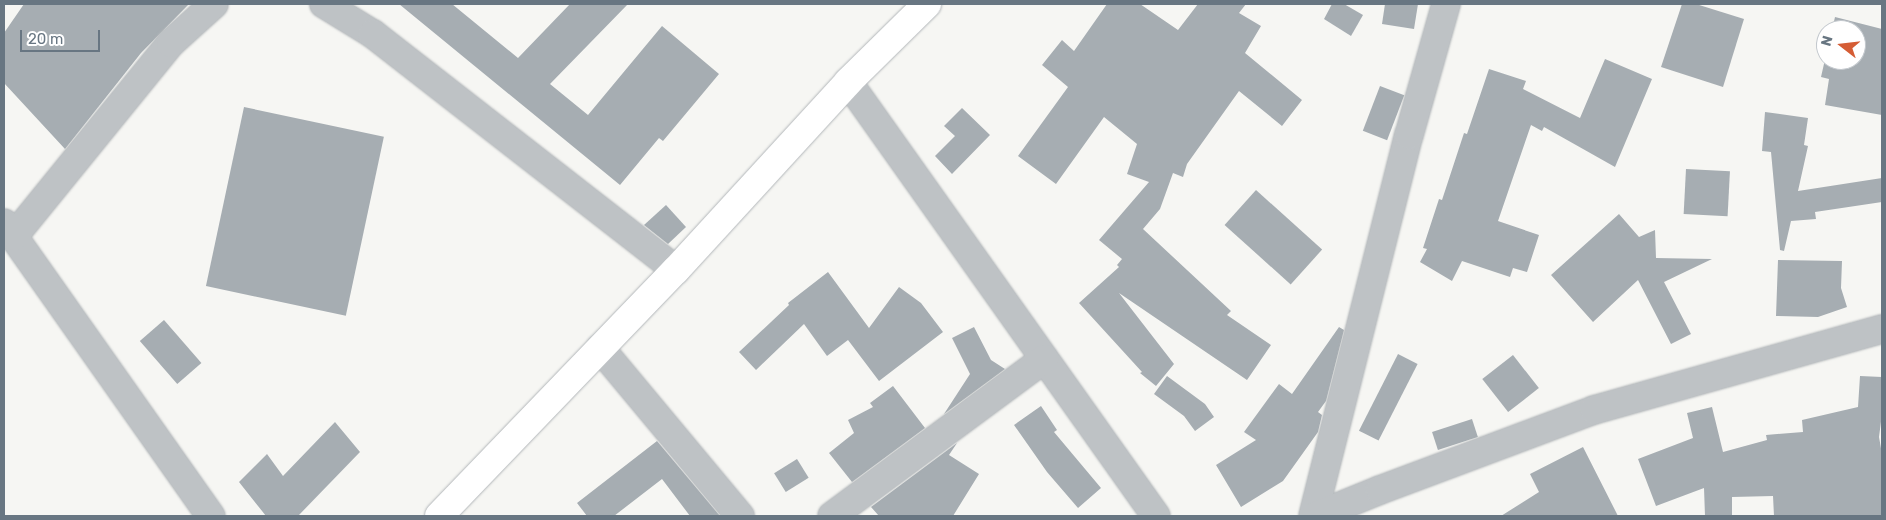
<!DOCTYPE html>
<html>
<head>
<meta charset="utf-8">
<style>
  body { margin:0 }
  #map { position:relative; width:1886px; height:520px; overflow:hidden; background:#f6f6f3; font-family:Rubik,sans-serif }
  div>[style] { position:absolute }
  [style*='--x'] { left:calc(var(--x)*1px); top:calc(var(--y)*1px); width:calc(var(--w)*1px); rotate:calc(var(--a)*1deg) }
  .building>* { inset:0; background:#a6adb2; transform-origin:0 0 }
  .roads { filter:drop-shadow(0 0 1px #b2b6b9) drop-shadow(0 0 1px #b2b6b9) }
  .minor>* { height:28px; margin:-14px; padding:0 14px; transform-origin:14px; border-radius:14px; background:#bec2c5 }
  .major>* { height:28px; margin:-14px; padding:0 14px; transform-origin:14px; border-radius:14px; background:#fff }
  span { translate:-50% -50%; white-space:nowrap; text-align:center; line-height:1.15; -webkit-text-stroke:5px #fff; paint-order:stroke }
  .frame { position:absolute; inset:0; border:5px solid #687682; pointer-events:none }
  .north { position:absolute; left:1816px; top:20px; width:50px; height:50px; box-sizing:border-box; background:#fff; border:1px solid #c3c8cd; border-radius:50%; rotate:286deg; font-size:14px; font-weight:700; line-height:20px; text-align:center; color:#687682 }
  .north::after { content:''; display:block; margin:auto; width:18px; height:22px; background:#d55d35; clip-path:polygon(50% 0,100% 100%,50% 72%,0 100%) }
  .scale { position:absolute; left:20px; top:30px; width:80px; height:22px; box-sizing:border-box; border:2px solid #687682; border-top:0; padding-left:6px; font-size:15px; line-height:18px; white-space:nowrap; color:#687682; -webkit-text-stroke:4px #fff; paint-order:stroke }
</style>
</head>
<body>
<div id="map">
  <div class="building">
    <div style="clip-path:polygon(24px 4px,189px 4px,141px 53px,65px 149px,4px 83px,4px 33px)"></div>
    <div style="clip-path:polygon(399px 4px,452px 4px,518px 58px,570px 4px,628px 4px,550px 84px,588px 115px,662px 26px,719px 74px,663px 141px,659px 138px,620px 185px)"></div>
    <div style="clip-path:polygon(1107px 4px,1140px 4px,1178px 30px,1198px 4px,1246px 4px,1239px 13px,1261px 26px,1245px 53px,1302px 100px,1282px 126px,1239px 91px,1187px 164px,1183px 177px,1173px 173px,1160px 209px,1143px 229px,1231px 311px,1227px 315px,1271px 345px,1247px 380px,1119px 293px,1174px 364px,1156px 386px,1140px 373px,1142px 372px,1079px 303px,1119px 267px,1117px 265px,1122px 259px,1099px 240px,1149px 182px,1127px 174px,1137px 144px,1104px 117px,1056px 184px,1018px 156px,1068px 87px,1042px 65px,1062px 40px,1074px 51px)"></div>
    <div style="clip-path:polygon(1332px 4px,1344px 4px,1363px 15px,1351px 36px,1324px 19px)"></div>
    <div style="clip-path:polygon(1385px 4px,1418px 4px,1414px 29px,1382px 24px)"></div>
    <div style="clip-path:polygon(1682px 4px,1696px 4px,1744px 19px,1723px 87px,1661px 67px)"></div>
    <div style="clip-path:polygon(1835px 17px,1882px 29px,1882px 115px,1825px 105px,1829px 79px,1821px 77px,1826px 55px,1826px 60px,1856px 60px,1856px 30px,1832px 30px)"></div>
    <div style="clip-path:polygon(1605px 59px,1652px 79px,1615px 167px,1544px 127px,1542px 131px,1531px 125px,1498px 221px,1539px 235px,1527px 272px,1513px 268px,1510px 277px,1462px 261px,1452px 281px,1420px 262px,1427px 249px,1423px 248px,1439px 199px,1442px 200px,1464px 133px,1467px 134px,1489px 69px,1526px 81px,1523px 89px,1580px 118px)"></div>
    <div style="left:1380px;top:86px;width:26px;height:48px;rotate:21deg"></div>
    <div style="left:244px;top:107px;width:143px;height:183px;rotate:12deg"></div>
    <div style="clip-path:polygon(962px 108px,990px 135px,952px 174px,935px 156px,955px 136px,944px 126px)"></div>
    <div style="clip-path:polygon(1765px 112px,1808px 118px,1804px 145px,1808px 146px,1798px 191px,1882px 178px,1882px 202px,1815px 212px,1816px 219px,1791px 221px,1784px 251px,1780px 250px,1771px 152px,1762px 151px)"></div>
    <div style="left:1686px;top:169px;width:44px;height:45px;rotate:3deg"></div>
    <div style="left:1256px;top:190px;width:89px;height:47px;rotate:42deg"></div>
    <div style="clip-path:polygon(666px 205px,686px 227px,668px 244px,644px 225px)"></div>
    <div style="clip-path:polygon(1619px 214px,1639px 237px,1655px 230px,1656px 258px,1712px 259px,1664px 282px,1691px 334px,1671px 344px,1638px 280px,1593px 322px,1551px 275px)"></div>
    <div style="clip-path:polygon(1778px 260px,1842px 261px,1841px 288px,1847px 307px,1818px 317px,1776px 316px)"></div>
    <div style="clip-path:polygon(828px 272px,869px 328px,899px 287px,921px 303px,943px 332px,879px 381px,848px 340px,827px 356px,804px 324px,756px 370px,739px 352px,789px 305px,788px 303px)"></div>
    <div style="left:164px;top:320px;width:57px;height:32px;rotate:49deg"></div>
    <div style="clip-path:polygon(974px 327px,991px 360px,1005px 369px,944px 414px,970px 374px,952px 338px)"></div>
    <div style="clip-path:polygon(1339px 327px,1344px 330px,1326px 401px,1318px 412px,1322px 415px,1318px 432px,1283px 481px,1241px 507px,1216px 465px,1256px 440px,1244px 432px,1279px 384px,1292px 394px)"></div>
    <div style="left:1398px;top:354px;width:22px;height:86px;rotate:27deg"></div>
    <div style="left:1513px;top:355px;width:42px;height:39px;rotate:52deg"></div>
    <div style="clip-path:polygon(1167px 376px,1205px 404px,1214px 417px,1195px 431px,1184px 416px,1154px 394px)"></div>
    <div style="clip-path:polygon(1860px 376px,1882px 377px,1882px 414px,1879px 437px,1882px 454px,1882px 516px,1774px 516px,1773px 496px,1732px 497px,1732px 516px,1705px 516px,1704px 488px,1656px 506px,1638px 459px,1693px 438px,1687px 413px,1712px 407px,1723px 452px,1767px 440px,1766px 435px,1803px 432px,1802px 420px,1858px 407px)"></div>
    <div style="clip-path:polygon(893px 386px,925px 428px,852px 482px,829px 453px,854px 433px,848px 420px,873px 407px,870px 403px)"></div>
    <div style="clip-path:polygon(1041px 406px,1057px 430px,1054px 432px,1101px 488px,1078px 508px,1047px 472px,1014px 425px)"></div>
    <div style="left:1472px;top:419px;width:19px;height:42px;rotate:72deg"></div>
    <div style="clip-path:polygon(335px 422px,360px 452px,298px 516px,266px 516px,239px 482px,267px 454px,283px 476px)"></div>
    <div style="clip-path:polygon(657px 441px,720px 516px,690px 516px,662px 479px,614px 516px,587px 516px,577px 503px)"></div>
    <div style="clip-path:polygon(957px 443px,949px 455px,979px 474px,953px 516px,879px 516px,871px 507px)"></div>
    <div style="clip-path:polygon(1583px 447px,1618px 516px,1501px 516px,1539px 492px,1530px 474px)"></div>
    <div style="left:797px;top:459px;width:22px;height:27px;rotate:58deg"></div>
  </div>
  <div class="roads">
    <div class="minor">
      <div style="--x:324;--y:4;--w:57;--a:31.5"></div>
      <div style="--x:373;--y:34;--w:384;--a:37.9"></div>
      <div style="--x:848;--y:82;--w:532;--a:54.64"></div>
      <div style="--x:4;--y:223;--w:359;--a:54.8"></div>
      <div style="--x:14;--y:236;--w:249;--a:-50.9"></div>
      <div style="--x:171;--y:43;--w:58;--a:-42.2"></div>
      <div style="--x:600;--y:348;--w:219;--a:50.2"></div>
      <div style="--x:832;--y:516;--w:264;--a:-36.5"></div>
      <div style="--x:1313;--y:516;--w:393;--a:-75.9"></div>
      <div style="--x:1409;--y:135;--w:136;--a:-74.2"></div>
      <div style="--x:1316;--y:516;--w:69;--a:-22.1"></div>
      <div style="--x:1380;--y:490;--w:228;--a:-20.5"></div>
      <div style="--x:1594;--y:410;--w:299;--a:-15.7"></div>
    </div>
    <div class="major">
      <div style="--x:439;--y:516;--w:342;--a:-46.1"></div>
      <div style="--x:676;--y:270;--w:255;--a:-47.5"></div>
      <div style="--x:848;--y:82;--w:111;--a:-44.6"></div>
    </div>
  </div>
  <div class="frame"></div>
  <div class="north">N</div>
  <div class="scale">20 m</div>
</div>
</body>
</html>
